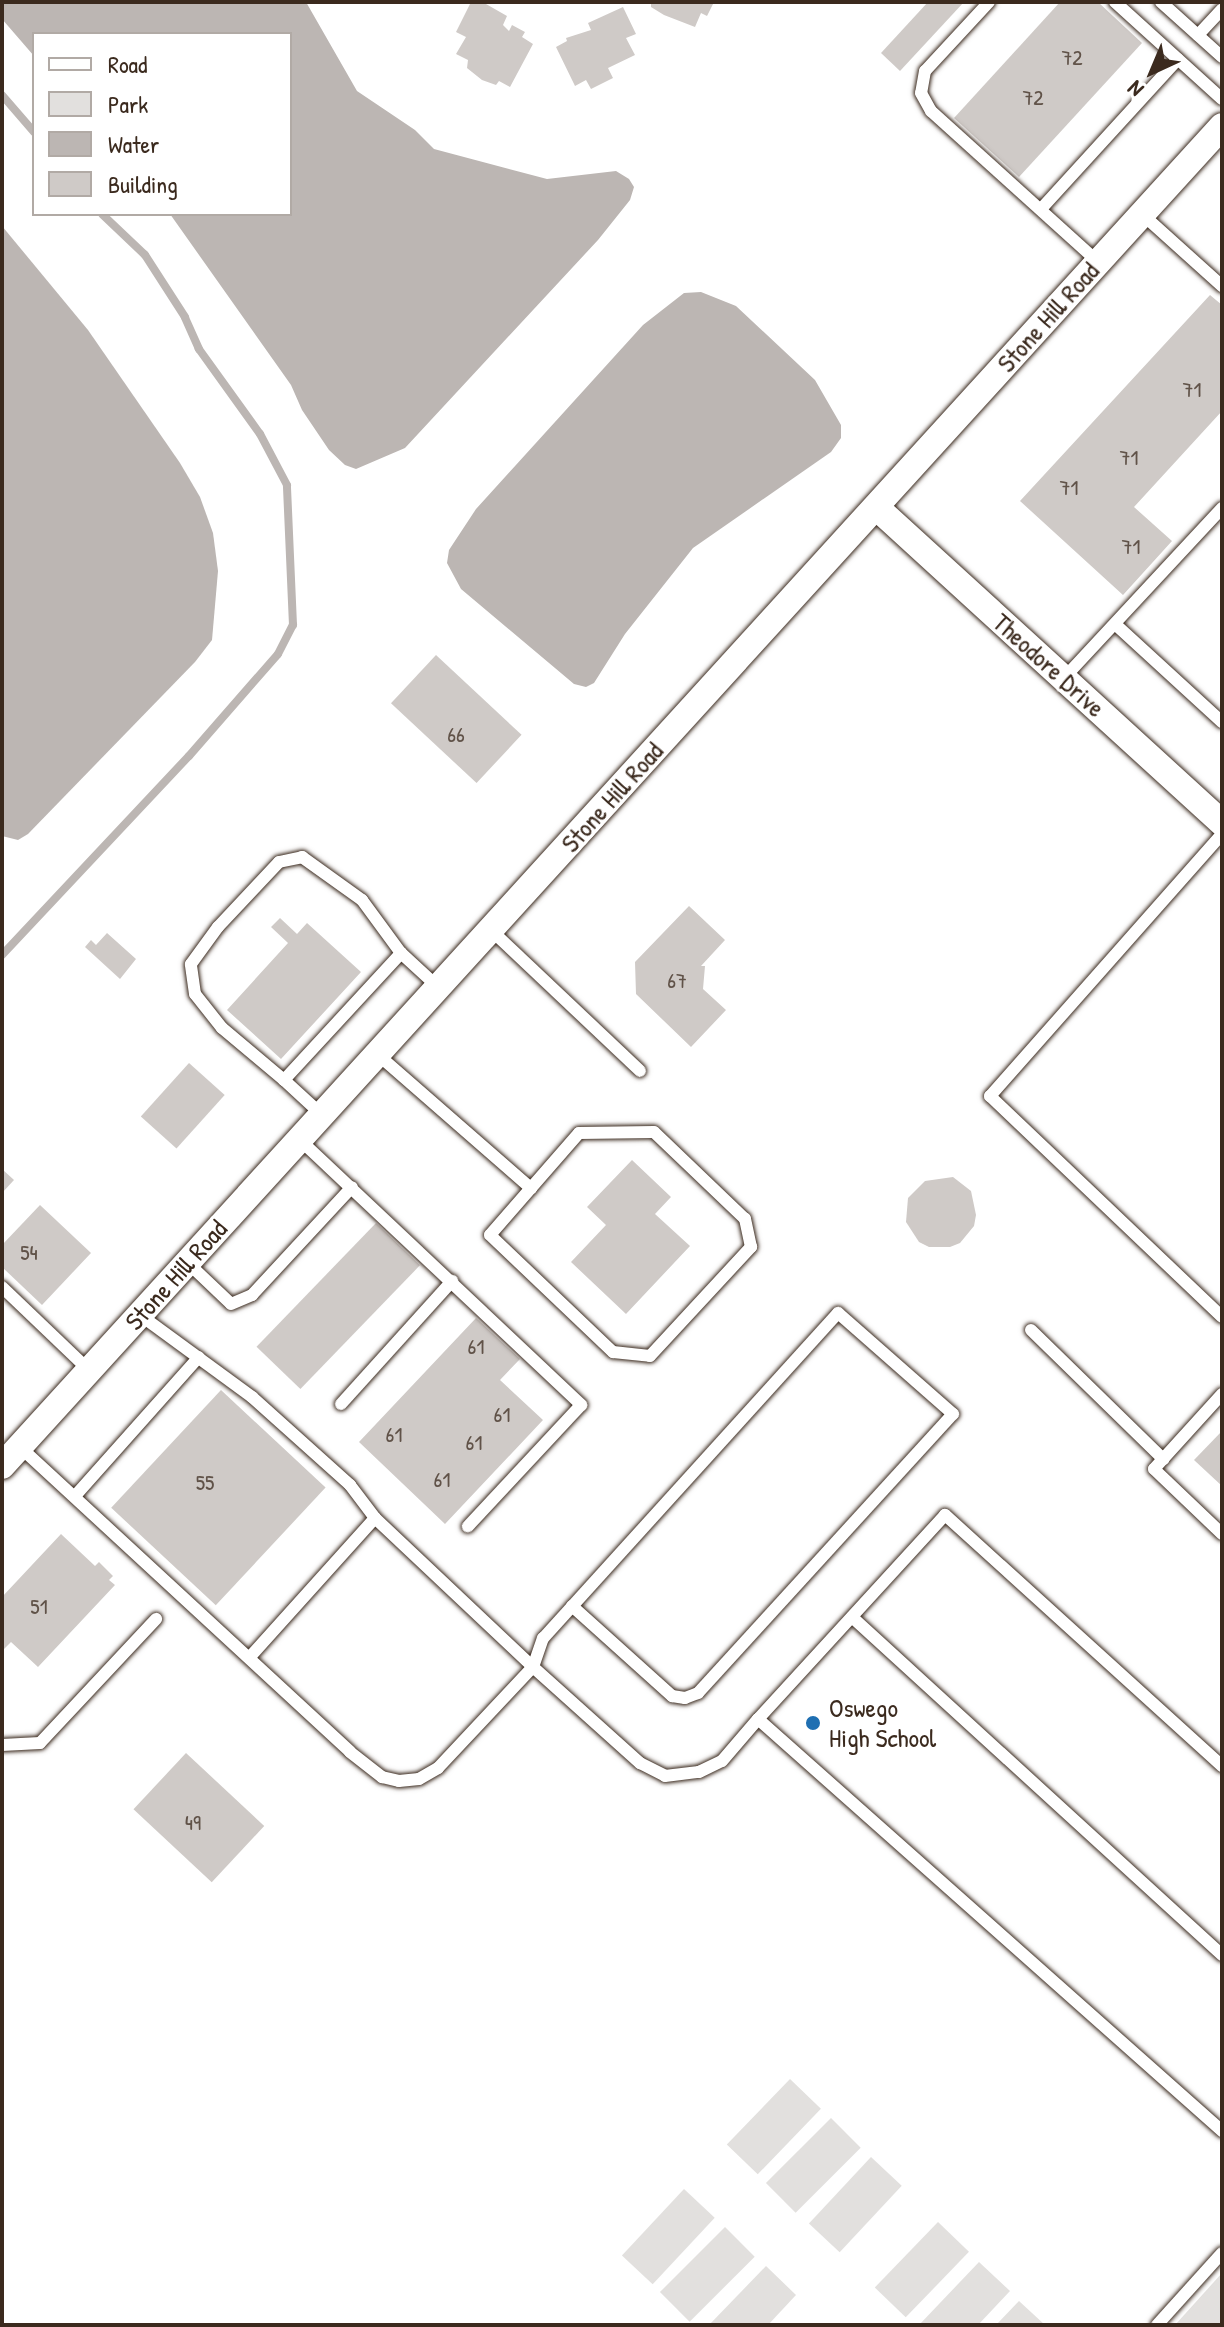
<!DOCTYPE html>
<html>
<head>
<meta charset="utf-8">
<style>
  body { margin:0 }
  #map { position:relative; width:1224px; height:2327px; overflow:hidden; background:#fff; font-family:"Patrick Hand",sans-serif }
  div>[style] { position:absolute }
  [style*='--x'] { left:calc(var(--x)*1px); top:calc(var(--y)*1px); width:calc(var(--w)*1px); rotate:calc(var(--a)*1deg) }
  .green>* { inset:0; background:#e2e0de; transform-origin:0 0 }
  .water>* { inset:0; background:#bcb6b3 }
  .stream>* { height:8px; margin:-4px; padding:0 4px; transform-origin:4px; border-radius:4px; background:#bcb6b3 }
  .building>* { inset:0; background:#cfcac7; transform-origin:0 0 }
  .roads { filter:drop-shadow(0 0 2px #3b2a1e) drop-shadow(0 0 2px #3b2a1e) }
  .service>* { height:12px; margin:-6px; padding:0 6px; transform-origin:6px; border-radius:6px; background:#fff }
  .minor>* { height:26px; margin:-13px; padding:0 13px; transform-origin:13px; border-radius:13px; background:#fff }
  .dots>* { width:22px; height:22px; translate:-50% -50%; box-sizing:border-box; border:4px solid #fff; border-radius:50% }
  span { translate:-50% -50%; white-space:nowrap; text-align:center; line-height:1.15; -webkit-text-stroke:6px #fff; paint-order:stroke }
  .number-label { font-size:22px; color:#605248 }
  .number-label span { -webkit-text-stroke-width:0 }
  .street-label { font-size:26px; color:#3b2a1e }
  .poi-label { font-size:26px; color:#3b2a1e }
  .left { translate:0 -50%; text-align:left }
  .frame { position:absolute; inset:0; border:4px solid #3b2a1e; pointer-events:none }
  .legend { position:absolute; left:32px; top:32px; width:260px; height:184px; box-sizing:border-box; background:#fff; border:2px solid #b1aaa5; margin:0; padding:10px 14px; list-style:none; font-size:24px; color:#3b2a1e }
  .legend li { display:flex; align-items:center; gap:16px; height:40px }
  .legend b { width:40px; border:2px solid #b1aaa5 }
  .north { position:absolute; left:1112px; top:32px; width:80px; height:80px; -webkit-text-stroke:6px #fff; paint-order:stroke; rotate:224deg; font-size:22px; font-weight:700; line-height:32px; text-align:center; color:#3b2a1e }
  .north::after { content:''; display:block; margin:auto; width:28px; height:36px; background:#3b2a1e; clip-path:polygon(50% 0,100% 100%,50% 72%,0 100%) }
</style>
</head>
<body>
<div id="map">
  <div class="green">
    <div style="left:790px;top:2079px;width:43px;height:91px;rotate:44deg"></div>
    <div style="left:831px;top:2118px;width:42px;height:92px;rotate:45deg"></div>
    <div style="left:871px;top:2157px;width:42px;height:91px;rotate:43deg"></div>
    <div style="left:684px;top:2189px;width:42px;height:91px;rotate:43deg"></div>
    <div style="left:938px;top:2222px;width:43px;height:91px;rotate:44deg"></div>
    <div style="left:725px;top:2227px;width:42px;height:92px;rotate:45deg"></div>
    <div style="clip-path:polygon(979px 2262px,1010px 2291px,978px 2325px,919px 2325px)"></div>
    <div style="clip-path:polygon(766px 2266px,796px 2295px,768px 2325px,709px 2325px)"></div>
    <div style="clip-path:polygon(1222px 2273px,1222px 2325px,1175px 2325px)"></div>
    <div style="clip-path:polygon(1019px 2301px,1045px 2325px,996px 2325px)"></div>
  </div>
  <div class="water">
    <div style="clip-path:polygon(2px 2px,306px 2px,357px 91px,415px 130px,434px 149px,547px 179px,616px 171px,629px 179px,634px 187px,630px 200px,598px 240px,405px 448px,356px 469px,345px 465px,329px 450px,302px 410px,291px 385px,170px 214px,290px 214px,290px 34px,34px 34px,34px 56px,2px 19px)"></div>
    <div style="clip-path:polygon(2px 226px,88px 330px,180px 463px,200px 497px,213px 533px,218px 571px,212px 640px,195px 662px,28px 834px,18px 840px,2px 836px)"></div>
    <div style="clip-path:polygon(701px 292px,736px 306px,815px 380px,841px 425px,841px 438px,831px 452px,693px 548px,625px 634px,594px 683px,586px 687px,574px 684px,461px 589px,447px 563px,449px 550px,476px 509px,643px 325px,684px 293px)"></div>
  </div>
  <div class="stream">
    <div style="--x:2;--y:95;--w:49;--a:49.1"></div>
    <div style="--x:2;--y:955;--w:273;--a:-46.8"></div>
    <div style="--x:189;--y:756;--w:135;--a:-48.9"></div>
    <div style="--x:278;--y:654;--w:33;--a:-63"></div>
    <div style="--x:293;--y:625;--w:140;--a:-92.5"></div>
    <div style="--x:287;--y:485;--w:58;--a:-117.9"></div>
    <div style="--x:260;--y:434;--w:105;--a:-125.7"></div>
    <div style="--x:199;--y:349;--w:35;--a:-114"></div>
    <div style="--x:185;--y:317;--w:74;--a:-122.8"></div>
    <div style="--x:145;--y:255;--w:59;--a:-136.4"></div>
  </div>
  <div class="building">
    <div style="clip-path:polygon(471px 2px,486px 4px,507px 16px,503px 25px,509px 31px,512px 25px,525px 32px,522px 37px,533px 44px,510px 87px,499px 81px,496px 85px,482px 80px,467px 68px,468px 60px,456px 54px,466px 37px,456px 32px)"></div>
    <div style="clip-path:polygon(651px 2px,714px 2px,707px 16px,701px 13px,695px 27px,664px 15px,651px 7px)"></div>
    <div style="clip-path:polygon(928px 2px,964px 2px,900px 71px,881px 53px)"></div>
    <div style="clip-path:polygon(1060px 2px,1098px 2px,1142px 43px,1019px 177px,954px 118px)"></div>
    <div style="clip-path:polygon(623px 7px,636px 34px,626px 38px,635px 55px,608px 68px,613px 78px,591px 89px,586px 80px,575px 86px,556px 47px,567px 41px,566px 38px,591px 30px,588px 23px)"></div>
    <div style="clip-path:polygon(1210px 295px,1222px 305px,1222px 411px,1134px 507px,1172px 541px,1123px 595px,1020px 501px)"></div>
    <div style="left:436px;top:655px;width:117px;height:66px;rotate:43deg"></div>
    <div style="clip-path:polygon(689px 906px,725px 940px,701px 966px,705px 966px,703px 989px,726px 1010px,691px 1047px,636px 994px,635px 962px)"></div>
    <div style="clip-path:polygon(280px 918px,297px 934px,307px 923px,361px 972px,281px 1059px,227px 1010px,288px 943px,271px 927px)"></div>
    <div style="clip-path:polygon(107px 933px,136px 959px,120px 979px,85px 947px,91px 940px,96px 945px)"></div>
    <div style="left:189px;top:1063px;width:48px;height:72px;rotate:42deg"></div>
    <div style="clip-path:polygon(632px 1160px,671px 1197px,655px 1214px,690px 1246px,626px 1314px,571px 1262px,606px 1225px,587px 1207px)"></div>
    <div style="clip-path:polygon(2px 1169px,14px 1180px,2px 1193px)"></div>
    <div style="clip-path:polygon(953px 1177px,971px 1191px,976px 1215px,974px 1226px,960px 1243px,950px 1247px,929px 1247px,919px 1242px,906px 1222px,908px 1198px,925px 1181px)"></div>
    <div style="clip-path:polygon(40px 1205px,91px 1253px,42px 1305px,2px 1267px,2px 1245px)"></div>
    <div style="left:376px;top:1223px;width:61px;height:172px;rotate:44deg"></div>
    <div style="clip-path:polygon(476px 1318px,520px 1359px,500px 1380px,543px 1420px,445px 1524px,359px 1442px)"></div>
    <div style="left:221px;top:1390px;width:143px;height:161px;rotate:43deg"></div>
    <div style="clip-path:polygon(1222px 1431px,1222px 1486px,1194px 1460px)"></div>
    <div style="clip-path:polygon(61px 1534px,95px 1566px,99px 1562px,113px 1576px,109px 1580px,115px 1585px,38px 1667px,11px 1642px,2px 1651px,2px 1597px)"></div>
    <div style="left:186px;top:1753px;width:107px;height:77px;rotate:43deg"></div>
  </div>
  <div class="roads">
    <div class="service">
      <div style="--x:989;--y:2;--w:94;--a:132.8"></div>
      <div style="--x:925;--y:71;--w:22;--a:100"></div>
      <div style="--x:921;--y:93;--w:21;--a:61"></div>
      <div style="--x:931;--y:111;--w:225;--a:42.1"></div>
      <div style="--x:1115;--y:2;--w:144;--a:42.2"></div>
      <div style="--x:1161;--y:2;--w:82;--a:42"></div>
      <div style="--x:1198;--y:35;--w:35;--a:-47"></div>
      <div style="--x:1041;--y:209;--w:203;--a:-47.6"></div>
      <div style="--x:1142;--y:214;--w:108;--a:42"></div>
      <div style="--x:1115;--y:624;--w:145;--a:42.5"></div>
      <div style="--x:1064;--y:678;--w:232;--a:-47.1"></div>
      <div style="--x:1222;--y:834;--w:350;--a:131.5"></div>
      <div style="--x:990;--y:1096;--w:320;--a:43.6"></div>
      <div style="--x:491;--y:930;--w:205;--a:43.4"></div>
      <div style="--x:376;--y:1053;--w:206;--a:41.1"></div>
      <div style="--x:531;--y:1188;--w:62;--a:131.1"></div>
      <div style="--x:490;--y:1235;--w:170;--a:43.6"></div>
      <div style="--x:613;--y:1352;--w:37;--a:6"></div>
      <div style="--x:650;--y:1356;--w:149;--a:-47.2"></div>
      <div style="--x:751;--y:1247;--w:29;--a:-102"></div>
      <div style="--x:745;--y:1219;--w:126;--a:-136.3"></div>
      <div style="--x:654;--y:1132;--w:75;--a:179.2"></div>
      <div style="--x:579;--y:1133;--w:73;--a:131.1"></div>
      <div style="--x:284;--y:1080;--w:81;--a:-140"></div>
      <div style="--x:222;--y:1028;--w:43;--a:-128.5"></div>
      <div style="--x:195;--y:994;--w:30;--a:-98"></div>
      <div style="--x:191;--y:964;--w:46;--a:-53.9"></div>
      <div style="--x:218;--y:927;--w:89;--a:-46.8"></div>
      <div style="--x:279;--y:862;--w:24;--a:-12"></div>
      <div style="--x:302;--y:857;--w:74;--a:35.6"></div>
      <div style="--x:362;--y:900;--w:66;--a:53.7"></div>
      <div style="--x:321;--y:1114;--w:50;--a:-137.4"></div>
      <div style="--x:284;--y:1080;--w:173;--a:-47.3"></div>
      <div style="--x:401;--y:953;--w:50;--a:42.6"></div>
      <div style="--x:299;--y:1139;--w:388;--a:43.3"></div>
      <div style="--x:581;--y:1405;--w:166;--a:133"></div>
      <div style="--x:188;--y:1263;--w:59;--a:43.6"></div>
      <div style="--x:231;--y:1304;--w:23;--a:-23"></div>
      <div style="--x:252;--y:1295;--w:147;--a:-47.2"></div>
      <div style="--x:2;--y:1287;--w:120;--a:43.7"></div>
      <div style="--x:140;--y:1315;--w:139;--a:36.2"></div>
      <div style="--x:252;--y:1397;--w:132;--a:41.9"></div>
      <div style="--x:350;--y:1485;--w:41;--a:52.9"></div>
      <div style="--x:1031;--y:1330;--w:185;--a:44.3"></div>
      <div style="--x:1222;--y:1394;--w:101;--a:132.2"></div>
      <div style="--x:1154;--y:1469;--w:94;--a:43.7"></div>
      <div style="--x:341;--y:1404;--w:166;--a:-47.9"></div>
      <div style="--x:20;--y:1447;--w:449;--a:42.7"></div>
      <div style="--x:350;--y:1752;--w:41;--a:38"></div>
      <div style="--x:382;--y:1777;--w:17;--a:13"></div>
      <div style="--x:399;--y:1781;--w:20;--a:-6"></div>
      <div style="--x:419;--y:1779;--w:22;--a:-30"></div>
      <div style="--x:438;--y:1768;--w:139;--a:-46.8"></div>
      <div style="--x:533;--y:1667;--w:217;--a:-136.7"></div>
      <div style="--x:375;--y:1518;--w:188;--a:132"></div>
      <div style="--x:75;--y:1496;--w:186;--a:-48.3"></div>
      <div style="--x:572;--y:1606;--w:135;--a:42"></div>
      <div style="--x:672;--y:1696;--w:13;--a:9"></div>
      <div style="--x:685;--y:1698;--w:14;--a:-21"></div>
      <div style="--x:698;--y:1693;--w:378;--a:-47.6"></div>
      <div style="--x:953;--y:1414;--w:153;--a:-138.7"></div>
      <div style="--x:838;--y:1313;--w:439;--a:132.2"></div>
      <div style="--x:543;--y:1638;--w:31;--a:109"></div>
      <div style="--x:533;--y:1667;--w:144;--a:41.9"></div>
      <div style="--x:640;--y:1763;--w:28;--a:27"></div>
      <div style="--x:665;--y:1776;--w:34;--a:-7"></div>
      <div style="--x:699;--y:1772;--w:25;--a:-26"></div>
      <div style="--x:722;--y:1761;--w:55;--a:-49.4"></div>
      <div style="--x:852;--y:1617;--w:501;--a:42.41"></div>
      <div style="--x:2;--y:1745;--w:38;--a:-3"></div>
      <div style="--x:40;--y:1743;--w:170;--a:-46.9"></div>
      <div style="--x:1222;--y:1766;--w:374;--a:-137.8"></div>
      <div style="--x:945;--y:1515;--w:277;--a:132.5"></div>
      <div style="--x:758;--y:1719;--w:621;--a:41.6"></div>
      <div style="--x:1157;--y:2325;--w:97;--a:-47.9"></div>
    </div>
    <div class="minor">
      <div style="--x:876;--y:507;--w:469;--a:42.4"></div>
      <div style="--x:2;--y:1466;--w:1812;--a:-47.68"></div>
    </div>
  </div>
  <div class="dots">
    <div style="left:813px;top:1723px;background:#1f6fb2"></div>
  </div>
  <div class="number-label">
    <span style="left:1072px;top:58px">72</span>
    <span style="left:1033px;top:98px">72</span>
    <span style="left:1192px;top:390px">71</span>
    <span style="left:1129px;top:458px">71</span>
    <span style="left:1069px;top:488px">71</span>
    <span style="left:1131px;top:547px">71</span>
    <span style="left:456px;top:735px">66</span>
    <span style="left:677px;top:981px">67</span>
    <span style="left:29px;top:1253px">54</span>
    <span style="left:476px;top:1347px">61</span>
    <span style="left:502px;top:1415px">61</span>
    <span style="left:394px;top:1435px">61</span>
    <span style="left:474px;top:1443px">61</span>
    <span style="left:442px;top:1480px">61</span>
    <span style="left:205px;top:1483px">55</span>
    <span style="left:39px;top:1607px">51</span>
    <span style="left:193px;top:1823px">49</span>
  </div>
  <div class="street-label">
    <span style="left:1048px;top:317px;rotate:-48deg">Stone Hill Road</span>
    <span style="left:1049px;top:665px;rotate:42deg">Theodore Drive</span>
    <span style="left:612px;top:797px;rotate:-48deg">Stone Hill Road</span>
    <span style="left:176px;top:1275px;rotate:-48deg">Stone Hill Road</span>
  </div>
  <div class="poi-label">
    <span class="left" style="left:829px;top:1723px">Oswego<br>High School</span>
  </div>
  <div class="frame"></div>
  <ul class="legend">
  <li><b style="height:10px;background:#fff"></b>Road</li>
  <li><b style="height:22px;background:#e2e0de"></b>Park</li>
  <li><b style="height:22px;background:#bcb6b3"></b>Water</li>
  <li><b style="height:22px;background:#cfcac7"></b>Building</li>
  </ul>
  <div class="north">N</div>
</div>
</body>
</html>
